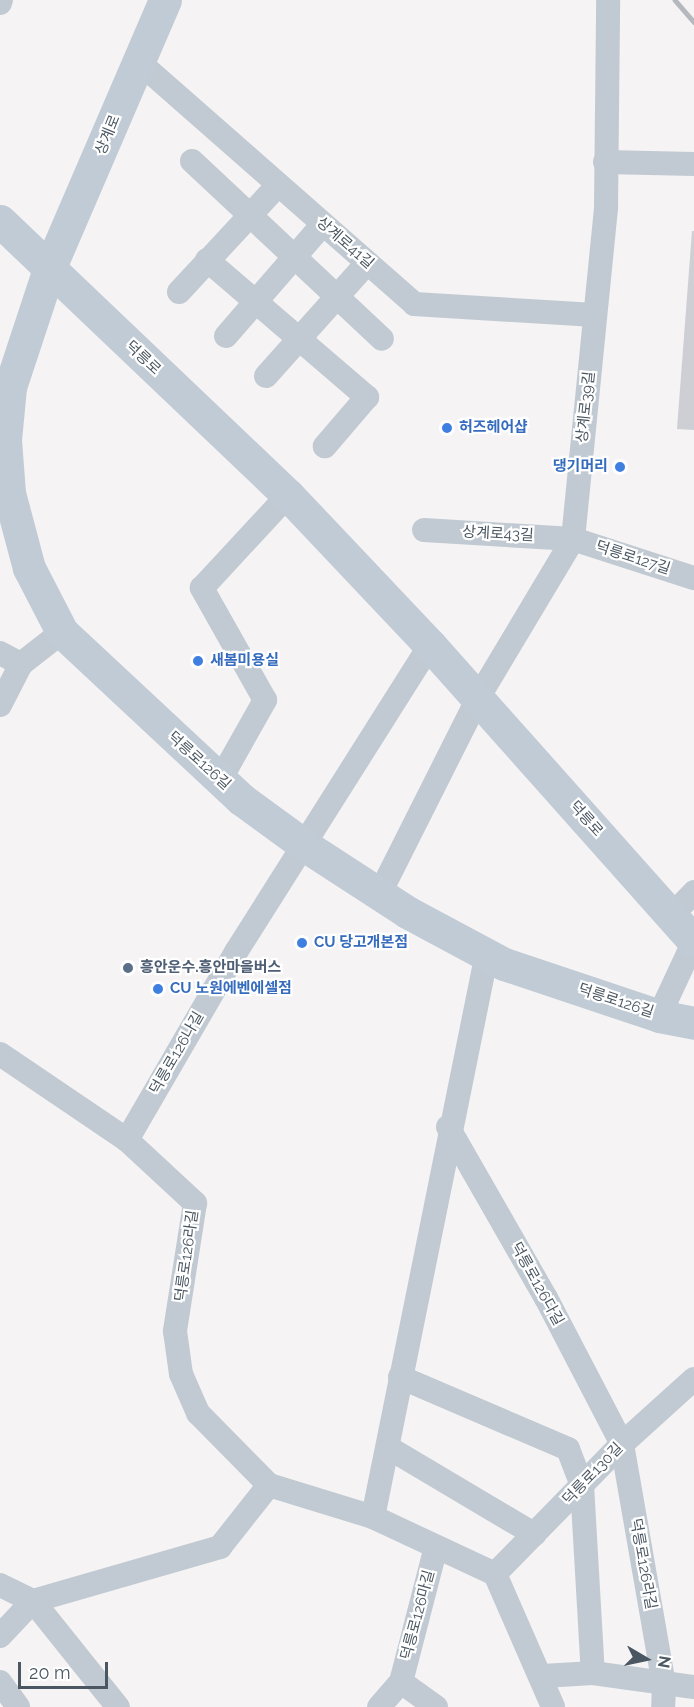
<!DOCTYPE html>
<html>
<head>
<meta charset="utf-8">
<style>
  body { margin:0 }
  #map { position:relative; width:694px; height:1707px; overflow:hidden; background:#f5f3f3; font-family:Raleway,"Noto Sans KR",sans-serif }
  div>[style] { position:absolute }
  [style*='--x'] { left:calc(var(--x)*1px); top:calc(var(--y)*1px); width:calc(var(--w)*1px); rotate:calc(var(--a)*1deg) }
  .building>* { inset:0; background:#cdcfd5 }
  .minor>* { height:24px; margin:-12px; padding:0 12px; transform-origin:12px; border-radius:12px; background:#c1cad2 }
  .secondary>* { height:33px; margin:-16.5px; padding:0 16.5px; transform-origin:16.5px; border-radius:16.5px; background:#c1cbd6 }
  .rail>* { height:4.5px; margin:-2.25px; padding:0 2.25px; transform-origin:2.25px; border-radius:2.25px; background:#b5b8bd }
  .dots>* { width:16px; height:16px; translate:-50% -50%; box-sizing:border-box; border:3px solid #fff; border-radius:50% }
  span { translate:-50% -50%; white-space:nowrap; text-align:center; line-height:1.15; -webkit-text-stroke:4.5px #fff; paint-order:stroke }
  .street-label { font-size:15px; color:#4a5661 }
  .shop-label { font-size:15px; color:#366cbe; font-weight:700 }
  .left { translate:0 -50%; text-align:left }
  .right { translate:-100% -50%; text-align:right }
  .service-label { font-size:15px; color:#4e5e75; font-weight:700 }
  .north { position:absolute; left:616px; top:1629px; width:60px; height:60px; -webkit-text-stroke:4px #fff; paint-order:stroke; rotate:99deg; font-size:16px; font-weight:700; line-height:24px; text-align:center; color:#4a5661 }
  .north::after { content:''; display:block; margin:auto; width:21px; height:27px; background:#4a5661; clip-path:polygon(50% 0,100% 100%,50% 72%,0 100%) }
  .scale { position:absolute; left:18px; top:1662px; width:90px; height:27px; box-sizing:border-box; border:3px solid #4a5661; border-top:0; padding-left:8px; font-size:18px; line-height:21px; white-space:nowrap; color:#4a5661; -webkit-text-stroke:4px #fff; paint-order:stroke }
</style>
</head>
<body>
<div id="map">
  <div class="building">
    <div style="clip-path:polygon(692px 231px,694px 231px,694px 430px,677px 429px)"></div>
  </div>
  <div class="minor">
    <div style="--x:0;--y:3;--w:3;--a:-72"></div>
    <div style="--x:139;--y:62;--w:366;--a:41.3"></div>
    <div style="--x:414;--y:304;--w:181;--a:3.5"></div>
    <div style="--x:192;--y:161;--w:260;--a:43.1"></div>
    <div style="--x:605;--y:162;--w:89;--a:1.3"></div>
    <div style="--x:207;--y:260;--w:211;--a:40.6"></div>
    <div style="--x:367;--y:397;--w:65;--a:130.6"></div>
    <div style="--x:179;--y:292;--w:146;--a:-47.2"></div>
    <div style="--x:226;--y:336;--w:148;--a:-49.1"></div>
    <div style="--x:266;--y:376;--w:152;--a:-48.2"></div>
    <div style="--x:424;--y:530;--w:149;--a:3.5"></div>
    <div style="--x:573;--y:539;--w:127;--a:17.9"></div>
    <div style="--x:0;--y:653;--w:24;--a:28"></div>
    <div style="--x:0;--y:705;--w:46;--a:-62.9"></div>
    <div style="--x:21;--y:664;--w:52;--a:-38"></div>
    <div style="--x:220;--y:780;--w:92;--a:-60.6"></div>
    <div style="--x:265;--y:700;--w:129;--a:-119.4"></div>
    <div style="--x:202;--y:588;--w:127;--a:-47.2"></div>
    <div style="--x:380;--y:893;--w:218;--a:-63.3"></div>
    <div style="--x:478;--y:698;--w:185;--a:-59.1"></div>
    <div style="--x:573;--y:539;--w:334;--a:-84.3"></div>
    <div style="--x:606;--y:207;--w:207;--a:-89.4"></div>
    <div style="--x:672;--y:915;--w:32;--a:-46"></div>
    <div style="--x:659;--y:1016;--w:83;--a:-65"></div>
    <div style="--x:0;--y:1054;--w:153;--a:34.1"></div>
    <div style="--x:127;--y:1140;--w:93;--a:42.8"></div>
    <div style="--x:195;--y:1203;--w:130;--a:98.9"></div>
    <div style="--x:175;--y:1331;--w:43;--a:82.1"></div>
    <div style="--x:181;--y:1374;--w:43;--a:66.4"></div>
    <div style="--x:198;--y:1413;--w:101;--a:45.4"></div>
    <div style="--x:269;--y:1485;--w:109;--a:17.1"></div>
    <div style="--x:373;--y:1517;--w:135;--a:25"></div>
    <div style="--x:495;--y:1574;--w:145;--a:66.4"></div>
    <div style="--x:448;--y:1127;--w:197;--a:60.2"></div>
    <div style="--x:546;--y:1298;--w:165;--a:62.5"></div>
    <div style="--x:622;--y:1444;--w:244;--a:80.1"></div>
    <div style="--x:664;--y:1684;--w:23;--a:92"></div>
    <div style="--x:127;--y:1140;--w:217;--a:-59.9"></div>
    <div style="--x:236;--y:952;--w:363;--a:-57.7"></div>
    <div style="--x:400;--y:1377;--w:183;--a:23.2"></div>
    <div style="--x:568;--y:1449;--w:39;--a:69"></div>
    <div style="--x:582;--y:1485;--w:188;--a:86.7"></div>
    <div style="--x:389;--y:1448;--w:169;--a:30.7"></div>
    <div style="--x:373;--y:1517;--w:575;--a:-78.57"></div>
    <div style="--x:495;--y:1574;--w:182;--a:-45.7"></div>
    <div style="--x:622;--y:1444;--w:97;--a:-42.1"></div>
    <div style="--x:0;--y:1585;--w:37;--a:26"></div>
    <div style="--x:33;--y:1601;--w:195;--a:-16.1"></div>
    <div style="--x:220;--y:1547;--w:79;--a:-51.7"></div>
    <div style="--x:0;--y:1636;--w:48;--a:-46.7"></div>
    <div style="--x:33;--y:1601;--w:136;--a:51.3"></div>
    <div style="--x:543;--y:1676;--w:50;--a:-3.4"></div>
    <div style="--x:593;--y:1673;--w:102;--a:7.9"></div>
    <div style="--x:0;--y:1682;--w:31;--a:54"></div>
    <div style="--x:401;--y:1682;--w:43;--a:35.5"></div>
    <div style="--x:379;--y:1707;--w:33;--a:-49"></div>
    <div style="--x:401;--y:1682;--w:139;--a:-75.5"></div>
  </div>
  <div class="secondary">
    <div style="--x:165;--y:0;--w:293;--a:113.3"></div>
    <div style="--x:49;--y:269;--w:124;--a:108.3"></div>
    <div style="--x:10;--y:387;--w:53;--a:95.4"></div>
    <div style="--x:5;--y:440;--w:53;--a:85.7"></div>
    <div style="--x:9;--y:493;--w:78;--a:75.1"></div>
    <div style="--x:29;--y:568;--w:72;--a:62.7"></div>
    <div style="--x:62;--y:632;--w:245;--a:43"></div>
    <div style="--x:241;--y:799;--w:78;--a:36.1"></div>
    <div style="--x:304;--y:845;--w:123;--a:33"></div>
    <div style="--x:407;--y:912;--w:110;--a:28.2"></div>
    <div style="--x:504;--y:964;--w:163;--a:18.5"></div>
    <div style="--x:659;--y:1016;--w:36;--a:11"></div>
    <div style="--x:0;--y:221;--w:398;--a:43.6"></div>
    <div style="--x:288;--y:495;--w:207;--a:46.6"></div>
    <div style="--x:430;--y:645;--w:397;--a:48.3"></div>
  </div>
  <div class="rail">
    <div style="--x:675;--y:0;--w:29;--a:49"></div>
  </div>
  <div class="dots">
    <div style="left:447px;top:428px;background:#3f7fe0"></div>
    <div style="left:620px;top:467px;background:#3f7fe0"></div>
    <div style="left:198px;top:661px;background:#3f7fe0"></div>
    <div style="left:302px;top:943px;background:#3f7fe0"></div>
    <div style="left:128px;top:968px;background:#5c6f8a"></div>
    <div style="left:158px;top:989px;background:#3f7fe0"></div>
  </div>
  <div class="street-label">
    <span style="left:108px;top:135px;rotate:-68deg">상계로</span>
    <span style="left:345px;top:243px;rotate:41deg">상계로41길</span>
    <span style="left:143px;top:358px;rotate:43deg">덕릉로</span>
    <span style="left:586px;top:407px;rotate:-84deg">상계로39길</span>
    <span style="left:498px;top:534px;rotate:3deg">상계로43길</span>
    <span style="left:633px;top:558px;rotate:18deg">덕릉로127길</span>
    <span style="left:199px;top:761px;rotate:42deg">덕릉로126길</span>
    <span style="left:586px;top:819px;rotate:48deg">덕릉로</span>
    <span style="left:616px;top:1001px;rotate:18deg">덕릉로126길</span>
    <span style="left:177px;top:1053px;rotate:-60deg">덕릉로126나길</span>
    <span style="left:187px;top:1256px;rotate:-82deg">덕릉로126라길</span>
    <span style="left:537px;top:1284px;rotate:61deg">덕릉로126다길</span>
    <span style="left:593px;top:1474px;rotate:-46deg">덕릉로130길</span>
    <span style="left:643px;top:1564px;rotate:80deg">덕릉로126라길</span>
    <span style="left:418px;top:1615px;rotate:-75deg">덕릉로126마길</span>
  </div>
  <div class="shop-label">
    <span class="left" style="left:459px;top:428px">허즈헤어샵</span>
    <span class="right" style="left:608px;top:467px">댕기머리</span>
    <span class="left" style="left:210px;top:661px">새봄미용실</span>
    <span class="left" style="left:314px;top:943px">CU 당고개본점</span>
    <span class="left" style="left:170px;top:989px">CU 노원에벤에셀점</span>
  </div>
  <div class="service-label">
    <span class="left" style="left:140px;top:968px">흥안운수.흥안마을버스</span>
  </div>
  <div class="north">N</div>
  <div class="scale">20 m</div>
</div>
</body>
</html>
